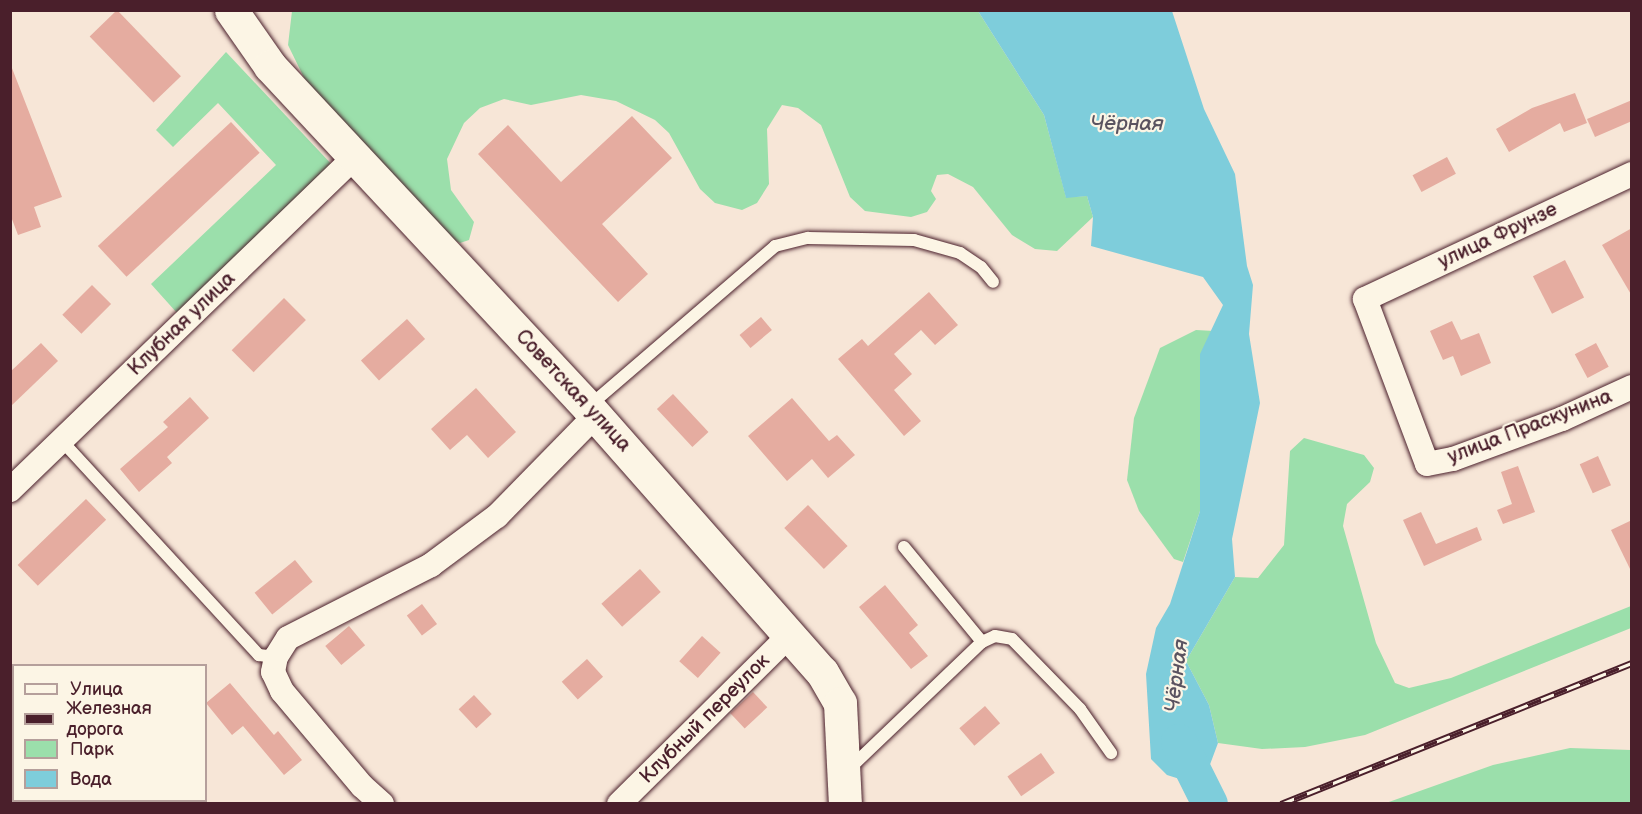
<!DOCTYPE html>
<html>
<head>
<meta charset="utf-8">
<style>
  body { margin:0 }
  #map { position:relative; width:1642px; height:814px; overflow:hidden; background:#f7e6d7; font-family:"Balsamiq Sans",sans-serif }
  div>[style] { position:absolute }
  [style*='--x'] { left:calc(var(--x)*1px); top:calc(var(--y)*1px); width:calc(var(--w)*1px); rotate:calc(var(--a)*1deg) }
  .green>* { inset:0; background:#9bdfab }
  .water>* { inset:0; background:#7ecddb }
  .river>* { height:36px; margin:-18px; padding:0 18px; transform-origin:18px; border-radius:18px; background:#7ecddb }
  .building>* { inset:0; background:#e5aca0; transform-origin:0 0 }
  .roads { filter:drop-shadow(0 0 2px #4a1f2b) drop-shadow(0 0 2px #4a1f2b) }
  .lane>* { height:12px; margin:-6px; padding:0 6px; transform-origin:6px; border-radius:6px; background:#fcf5e5 }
  .street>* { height:24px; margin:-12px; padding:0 12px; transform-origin:12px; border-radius:12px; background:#fcf5e5 }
  .secondary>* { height:33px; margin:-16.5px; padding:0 16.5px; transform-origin:16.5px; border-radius:16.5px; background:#fcf5e5 }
  .rail>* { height:7px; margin-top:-3.5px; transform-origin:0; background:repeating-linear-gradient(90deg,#fcf5e5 0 14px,#4a1f2b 0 28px); box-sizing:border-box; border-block:2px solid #4a1f2b }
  span { translate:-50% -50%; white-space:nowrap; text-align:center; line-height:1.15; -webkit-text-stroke:4.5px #fcf5e5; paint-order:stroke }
  .street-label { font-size:20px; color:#4a1f2b }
  .water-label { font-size:21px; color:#5a5360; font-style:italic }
  .frame { position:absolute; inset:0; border:12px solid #4a1f2b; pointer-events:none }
  .legend { position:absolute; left:12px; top:664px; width:195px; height:138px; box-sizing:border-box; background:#fcf5e5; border:2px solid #b59f9b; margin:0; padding:8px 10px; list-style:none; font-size:18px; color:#4a1f2b }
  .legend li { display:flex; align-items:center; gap:12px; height:30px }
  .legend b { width:30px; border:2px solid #b59f9b }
</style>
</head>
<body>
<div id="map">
  <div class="green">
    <div style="clip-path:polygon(292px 11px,978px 11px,1044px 115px,1066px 197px,1087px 196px,1093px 217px,1057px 251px,1035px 249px,1012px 235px,973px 187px,948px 174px,937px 175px,931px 191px,936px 199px,927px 212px,911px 217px,865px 211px,850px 197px,821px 125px,798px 108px,782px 105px,767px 129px,769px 184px,757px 203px,742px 210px,715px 203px,700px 189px,669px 133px,655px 120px,616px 101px,581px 95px,531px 105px,504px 99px,480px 108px,464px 123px,447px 159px,451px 190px,474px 222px,469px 240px,460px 243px,438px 232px,310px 90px,288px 45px)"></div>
    <div style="clip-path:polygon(226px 52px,335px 168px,177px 313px,151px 284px,276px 165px,218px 103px,173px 147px,156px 130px)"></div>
    <div style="clip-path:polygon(1196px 330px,1214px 331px,1200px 511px,1183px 562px,1174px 559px,1139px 511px,1127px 480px,1134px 418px,1160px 348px)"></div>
    <div style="clip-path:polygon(1304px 438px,1364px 455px,1374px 468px,1370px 482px,1347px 504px,1343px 526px,1376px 643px,1395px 683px,1409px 688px,1451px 678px,1631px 606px,1631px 628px,1365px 735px,1305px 747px,1262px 749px,1218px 743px,1209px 705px,1186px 661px,1235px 577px,1258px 578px,1284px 545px,1290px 451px)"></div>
    <div style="clip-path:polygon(1570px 748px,1631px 750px,1631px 803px,1386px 803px,1493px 765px)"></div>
  </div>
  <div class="water">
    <div style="clip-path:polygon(978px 11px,1172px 11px,1204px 109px,1235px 174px,1247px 266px,1253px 285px,1249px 334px,1260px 403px,1232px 539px,1235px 577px,1186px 661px,1209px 705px,1218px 743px,1202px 786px,1167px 775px,1151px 759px,1146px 674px,1156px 628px,1170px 604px,1200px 511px,1200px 354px,1223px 305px,1203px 277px,1091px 246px,1093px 217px,1087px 196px,1066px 198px,1044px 115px)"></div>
  </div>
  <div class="river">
    <div style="--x:1179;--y:742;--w:69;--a:63.4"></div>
  </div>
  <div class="building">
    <div style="left:117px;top:10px;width:92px;height:38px;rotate:46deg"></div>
    <div style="clip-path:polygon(10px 63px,62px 197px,34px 207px,41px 227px,18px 235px,10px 214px)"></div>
    <div style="clip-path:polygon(1575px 93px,1587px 123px,1564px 132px,1560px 123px,1509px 152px,1496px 129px,1532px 108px)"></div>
    <div style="clip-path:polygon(1632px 100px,1632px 121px,1595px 137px,1587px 119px)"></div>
    <div style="clip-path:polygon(632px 116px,672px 158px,602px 224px,648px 274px,618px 302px,478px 154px,508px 125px,561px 182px)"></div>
    <div style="left:231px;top:122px;width:42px;height:182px;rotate:47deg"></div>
    <div style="left:1447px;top:157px;width:19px;height:39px;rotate:62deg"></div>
    <div style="clip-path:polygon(1632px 228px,1632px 296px,1602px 245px)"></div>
    <div style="left:1565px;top:260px;width:42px;height:36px;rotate:63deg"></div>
    <div style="left:92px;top:285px;width:27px;height:42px;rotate:45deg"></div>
    <div style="clip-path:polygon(929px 292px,958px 325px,935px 345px,921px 330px,894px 354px,912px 374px,894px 390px,921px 421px,904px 436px,838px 359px,862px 339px,868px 346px)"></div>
    <div style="left:284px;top:298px;width:31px;height:74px;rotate:45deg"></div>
    <div style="left:761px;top:317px;width:17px;height:28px;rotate:50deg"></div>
    <div style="left:407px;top:319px;width:27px;height:62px;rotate:48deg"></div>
    <div style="clip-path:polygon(1452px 321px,1461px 340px,1479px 333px,1491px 363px,1461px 376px,1453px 356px,1443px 360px,1430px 331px)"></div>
    <div style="clip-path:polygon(41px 343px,58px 361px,10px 407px,10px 372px)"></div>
    <div style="left:1596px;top:343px;width:27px;height:24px;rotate:62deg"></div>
    <div style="clip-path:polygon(476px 388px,516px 432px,488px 458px,467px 435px,450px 450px,431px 429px)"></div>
    <div style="left:673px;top:394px;width:52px;height:22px;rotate:47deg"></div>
    <div style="clip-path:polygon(190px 397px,209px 418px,167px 457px,172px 463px,139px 492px,120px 469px,168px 427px,163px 422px)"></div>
    <div style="clip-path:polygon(792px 398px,829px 441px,837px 435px,855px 455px,828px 478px,812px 459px,787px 481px,748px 436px)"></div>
    <div style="left:1598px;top:456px;width:32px;height:20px;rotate:66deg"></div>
    <div style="clip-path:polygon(1518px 466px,1535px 512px,1503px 524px,1497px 510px,1512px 504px,1501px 472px)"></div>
    <div style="left:86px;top:499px;width:29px;height:95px;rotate:46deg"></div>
    <div style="left:808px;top:505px;width:57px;height:33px;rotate:46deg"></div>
    <div style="clip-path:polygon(1421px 512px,1436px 544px,1477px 527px,1482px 540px,1424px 566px,1403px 520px)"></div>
    <div style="clip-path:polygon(1632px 520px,1632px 573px,1611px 530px)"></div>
    <div style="left:295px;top:560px;width:28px;height:52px;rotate:51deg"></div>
    <div style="left:640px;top:569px;width:31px;height:52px;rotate:48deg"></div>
    <div style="clip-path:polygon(885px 585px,918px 625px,909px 633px,928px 656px,911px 669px,859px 607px)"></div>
    <div style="left:422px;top:604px;width:25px;height:19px;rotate:53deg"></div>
    <div style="left:349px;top:626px;width:25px;height:31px;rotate:50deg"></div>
    <div style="left:702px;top:636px;width:25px;height:34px;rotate:42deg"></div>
    <div style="left:587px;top:659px;width:24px;height:34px;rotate:48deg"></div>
    <div style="clip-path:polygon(230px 683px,274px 735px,278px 731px,302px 760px,284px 775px,243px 726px,232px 735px,206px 703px)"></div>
    <div style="left:753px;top:692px;width:21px;height:31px;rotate:47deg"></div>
    <div style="left:474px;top:695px;width:26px;height:21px;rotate:47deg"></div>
    <div style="left:985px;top:706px;width:23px;height:34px;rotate:49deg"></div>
    <div style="left:1041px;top:753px;width:24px;height:41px;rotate:55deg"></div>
  </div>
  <div class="roads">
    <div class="lane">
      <div style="--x:588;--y:407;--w:247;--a:-40.7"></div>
      <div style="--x:775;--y:246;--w:34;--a:-14"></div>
      <div style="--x:808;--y:238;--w:106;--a:1.1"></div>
      <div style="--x:914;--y:240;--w:48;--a:15.8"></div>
      <div style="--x:960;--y:253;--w:25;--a:34"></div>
      <div style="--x:981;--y:267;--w:19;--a:51"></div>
      <div style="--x:62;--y:441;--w:291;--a:47.4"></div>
      <div style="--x:259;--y:655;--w:17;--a:7"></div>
      <div style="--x:904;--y:547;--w:123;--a:50.6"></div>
      <div style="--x:848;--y:770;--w:185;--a:-43.7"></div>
      <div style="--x:982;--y:642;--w:14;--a:-25"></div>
      <div style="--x:995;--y:636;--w:17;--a:10"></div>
      <div style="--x:1012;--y:639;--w:98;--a:45.8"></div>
      <div style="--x:1080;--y:709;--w:54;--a:54.8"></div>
    </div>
    <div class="street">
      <div style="--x:1632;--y:174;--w:295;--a:154.9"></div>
      <div style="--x:1365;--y:299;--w:176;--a:69.4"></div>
      <div style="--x:1427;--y:464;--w:26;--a:-11"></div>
      <div style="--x:1453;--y:459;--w:116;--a:-20.2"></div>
      <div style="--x:1562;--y:419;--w:77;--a:-24.6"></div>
      <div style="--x:10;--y:490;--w:478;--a:-44"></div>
      <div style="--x:382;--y:804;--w:27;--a:-138"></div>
      <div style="--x:362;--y:786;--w:124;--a:-130.1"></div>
      <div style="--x:282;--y:691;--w:21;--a:-115"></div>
      <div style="--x:273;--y:672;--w:15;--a:-79"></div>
      <div style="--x:276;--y:657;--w:22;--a:-58"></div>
      <div style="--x:288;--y:638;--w:161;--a:-27"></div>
      <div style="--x:431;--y:565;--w:82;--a:-36.6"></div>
      <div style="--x:497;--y:516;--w:141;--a:-45.6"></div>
      <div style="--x:619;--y:804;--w:242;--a:-44.7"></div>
    </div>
    <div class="secondary">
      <div style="--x:231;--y:10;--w:68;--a:55.1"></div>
      <div style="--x:270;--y:66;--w:466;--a:47"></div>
      <div style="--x:588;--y:407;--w:354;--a:48.6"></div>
      <div style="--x:822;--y:672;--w:36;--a:60"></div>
      <div style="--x:840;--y:703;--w:101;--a:87.2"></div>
    </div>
  </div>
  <div class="rail">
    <div style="--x:1281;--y:804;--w:378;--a:-21.9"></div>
  </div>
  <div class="street-label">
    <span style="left:1498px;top:236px;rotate:-25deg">улица Фрунзе</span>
    <span style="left:182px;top:324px;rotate:-44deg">Клубная улица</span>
    <span style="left:573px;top:391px;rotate:47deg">Советская улица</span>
    <span style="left:1530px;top:427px;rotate:-21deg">улица Праскунина</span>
    <span style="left:705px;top:719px;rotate:-45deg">Клубный переулок</span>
  </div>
  <div class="water-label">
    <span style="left:1127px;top:124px">Чёрная</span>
    <span style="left:1177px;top:676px;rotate:-83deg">Чёрная</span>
  </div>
  <div class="frame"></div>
  <ul class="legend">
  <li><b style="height:8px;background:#fcf5e5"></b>Улица</li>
  <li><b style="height:8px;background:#4a1f2b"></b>Железная дорога</li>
  <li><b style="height:16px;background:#9bdfab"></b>Парк</li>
  <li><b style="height:16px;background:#7ecddb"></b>Вода</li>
  </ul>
</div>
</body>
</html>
